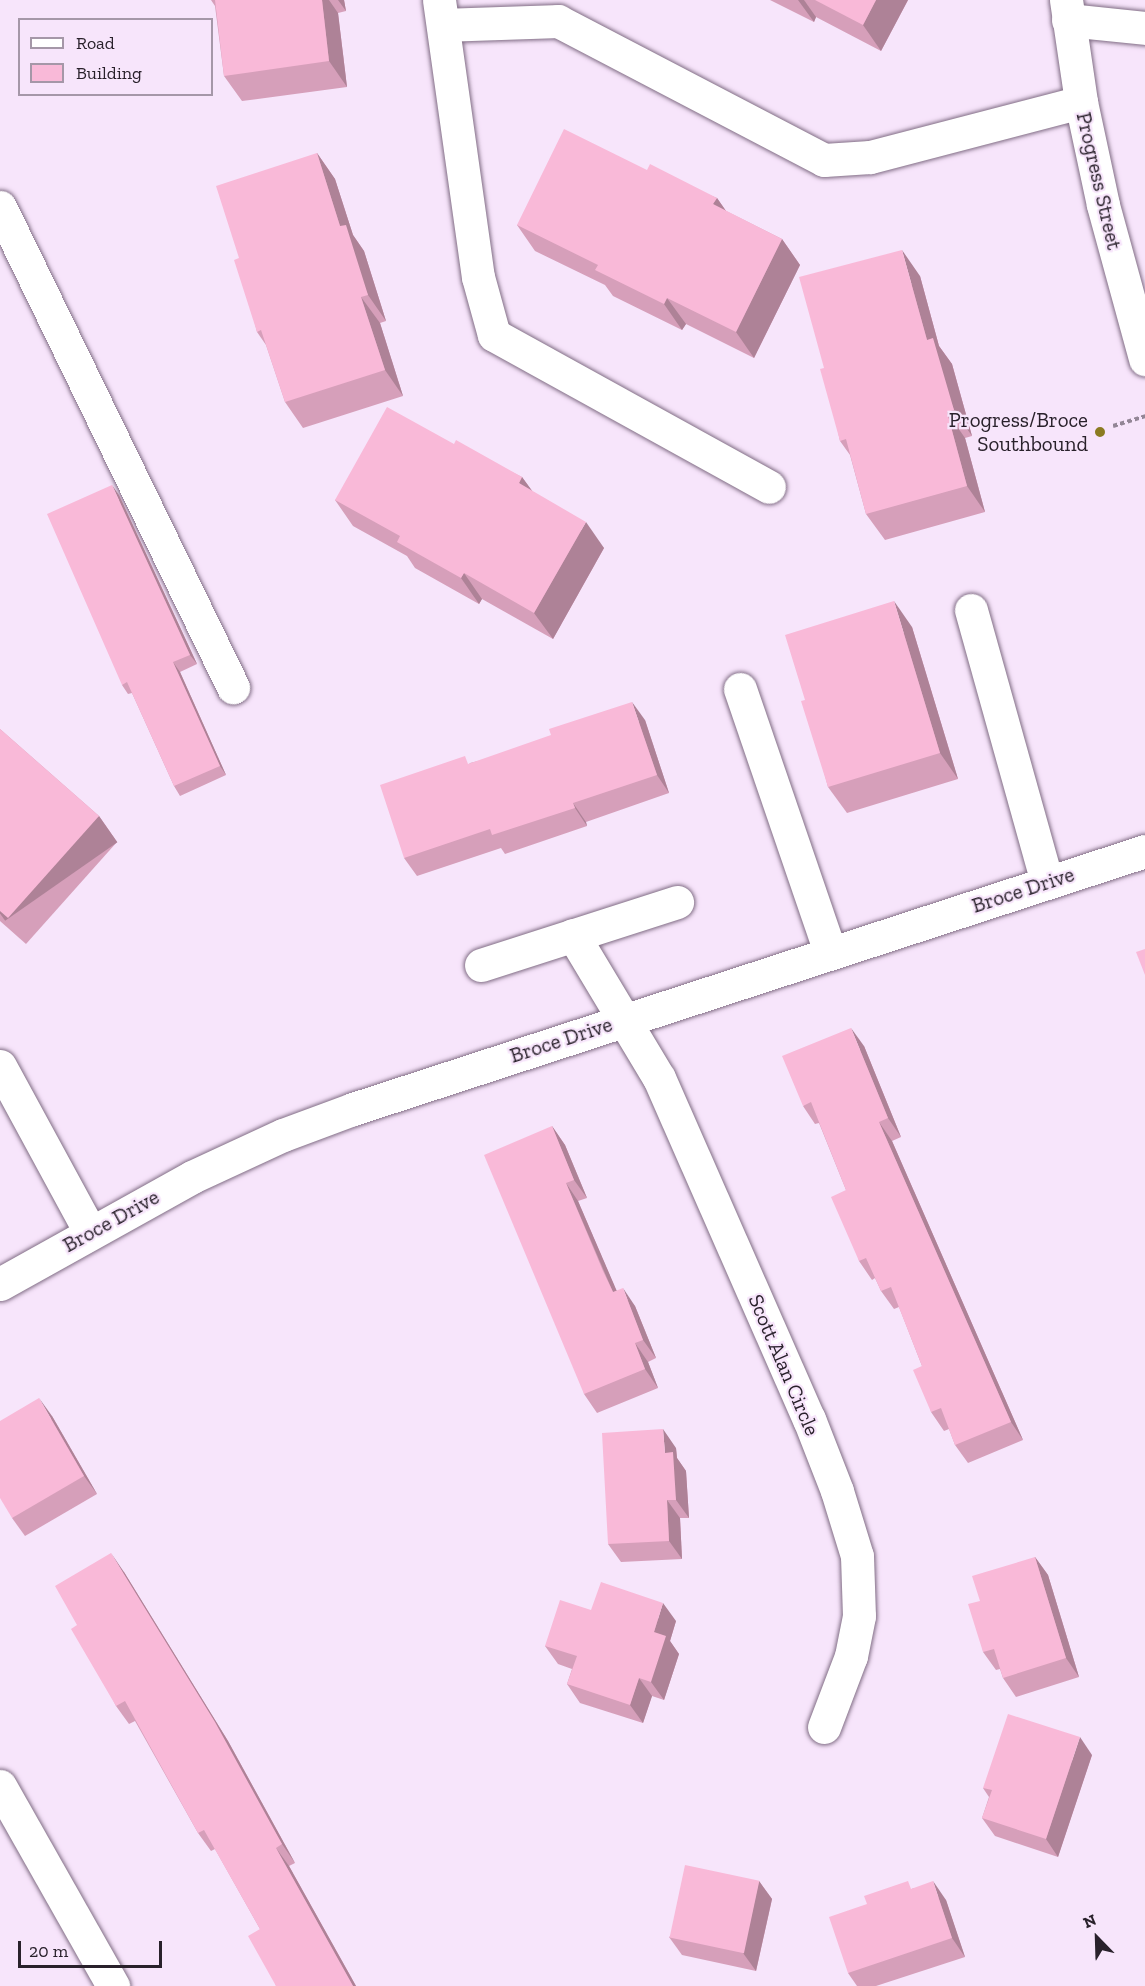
<!DOCTYPE html>
<html>
<head>
<meta charset="utf-8">
<style>
  body { margin:0 }
  #map { position:relative; width:1145px; height:1986px; overflow:hidden; background:#f7e5fb; font-family:"Zilla Slab",serif }
  div>[style] { position:absolute }
  [style*='--x'] { left:calc(var(--x)*1px); top:calc(var(--y)*1px); width:calc(var(--w)*1px); rotate:calc(var(--a)*1deg) }
  .path>* { height:4px; margin-top:-2px; transform-origin:0; background:repeating-linear-gradient(90deg,#938696 0 4.5px,transparent 0 7.5px) }
  .roads { filter:drop-shadow(0 0 2px #816d85) drop-shadow(0 0 2px #816d85) }
  .minor>* { height:33px; margin:-16.5px; padding:0 16.5px; transform-origin:16.5px; border-radius:16.5px; background:#fff }
  .wall>* { inset:0; background:#d69fba }
  .shaded-wall>* { inset:0; background:#ae8297; transform-origin:0 0 }
  .building>* { inset:0; background:#f9b9d8; transform-origin:0 0 }
  .dots>* { width:16px; height:16px; translate:-50% -50%; box-sizing:border-box; border:3px solid #f7e5fb; border-radius:50% }
  span { translate:-50% -50%; white-space:nowrap; text-align:center; line-height:1.15; -webkit-text-stroke:4.5px #f7e5fb; paint-order:stroke }
  .street-label { font-size:21px; color:#29212b }
  .poi-label { font-size:21px; color:#29212b }
  .right { translate:-100% -50%; text-align:right }
  .legend { position:absolute; left:18px; top:18px; width:195px; height:78px; box-sizing:border-box; background:#f7e5fb; border:2px solid #a597a8; margin:0; padding:8px 10px; list-style:none; font-size:18px; color:#29212b }
  .legend li { display:flex; align-items:center; gap:12px; height:30px }
  .legend b { width:30px; border:2px solid #a597a8 }
  .north { position:absolute; left:1067px; top:1908px; width:60px; height:60px; -webkit-text-stroke:4px #f7e5fb; paint-order:stroke; rotate:337deg; font-size:16px; font-weight:700; line-height:24px; text-align:center; color:#29212b }
  .north::after { content:''; display:block; margin:auto; width:21px; height:27px; background:#29212b; clip-path:polygon(50% 0,100% 100%,50% 72%,0 100%) }
  .scale { position:absolute; left:18px; top:1941px; width:144px; height:27px; box-sizing:border-box; border:3px solid #29212b; border-top:0; padding-left:8px; font-size:18px; line-height:21px; white-space:nowrap; color:#29212b; -webkit-text-stroke:4px #f7e5fb; paint-order:stroke }
</style>
</head>
<body>
<div id="map">
  <div class="path">
    <div style="--x:1113;--y:426;--w:34;--a:-17"></div>
  </div>
  <div class="roads">
    <div class="minor">
      <div style="--x:439;--y:0;--w:280;--a:82"></div>
      <div style="--x:478;--y:277;--w:60;--a:74.6"></div>
      <div style="--x:494;--y:335;--w:314;--a:28.9"></div>
      <div style="--x:1066;--y:0;--w:103;--a:81.6"></div>
      <div style="--x:1081;--y:102;--w:105;--a:77.9"></div>
      <div style="--x:1103;--y:205;--w:160;--a:74.7"></div>
      <div style="--x:1068;--y:20;--w:77;--a:5.9"></div>
      <div style="--x:443;--y:25;--w:115;--a:-2"></div>
      <div style="--x:558;--y:21;--w:300;--a:27.6"></div>
      <div style="--x:824;--y:160;--w:46;--a:-3.7"></div>
      <div style="--x:870;--y:157;--w:218;--a:-14.6"></div>
      <div style="--x:0;--y:207;--w:534;--a:64.11"></div>
      <div style="--x:971;--y:610;--w:283;--a:74.4"></div>
      <div style="--x:740;--y:689;--w:278;--a:71.1"></div>
      <div style="--x:573;--y:935;--w:167;--a:59"></div>
      <div style="--x:659;--y:1078;--w:373;--a:66.3"></div>
      <div style="--x:809;--y:1419;--w:77;--a:68.7"></div>
      <div style="--x:837;--y:1491;--w:68;--a:72.9"></div>
      <div style="--x:857;--y:1556;--w:60;--a:88.1"></div>
      <div style="--x:859;--y:1616;--w:41;--a:101.3"></div>
      <div style="--x:851;--y:1656;--w:76;--a:110.8"></div>
      <div style="--x:481;--y:965;--w:206;--a:-17.8"></div>
      <div style="--x:0;--y:1066;--w:189;--a:61.5"></div>
      <div style="--x:0;--y:1284;--w:220;--a:-29.1"></div>
      <div style="--x:192;--y:1177;--w:100;--a:-24.8"></div>
      <div style="--x:283;--y:1135;--w:75;--a:-20.4"></div>
      <div style="--x:353;--y:1109;--w:833;--a:-18.04"></div>
      <div style="--x:0;--y:1786;--w:230;--a:60.5"></div>
    </div>
  </div>
  <div class="wall">
    <div style="clip-path:polygon(211px 0,344px 0,346px 11px,338px 13px,347px 87px,242px 101px,224px 76px,215px 6px)"></div>
    <div style="clip-path:polygon(770px 0,908px 0,881px 51px,816px 17px,814px 22px)"></div>
    <div style="clip-path:polygon(317px 153px,335px 179px,353px 235px,364px 251px,386px 321px,380px 323px,403px 396px,303px 428px,285px 402px,266px 345px,257px 332px,239px 258px)"></div>
    <div style="clip-path:polygon(647px 170px,717px 198px,726px 211px,782px 239px,800px 265px,754px 358px,686px 324px,682px 330px,613px 296px,605px 285px,535px 251px,517px 225px)"></div>
    <div style="clip-path:polygon(920px 276px,939px 346px,952px 364px,972px 436px,965px 438px,985px 512px,885px 540px,866px 514px,850px 455px,840px 441px,824px 368px)"></div>
    <div style="clip-path:polygon(454px 444px,522px 477px,532px 491px,604px 548px,553px 639px,482px 599px,479px 604px,415px 568px,407px 556px,353px 526px,335px 500px)"></div>
    <div style="clip-path:polygon(119px 495px,197px 664px,180px 672px,226px 775px,180px 796px,174px 786px,132px 693px,128px 694px,122px 685px)"></div>
    <div style="clip-path:polygon(912px 627px,958px 779px,847px 813px,828px 787px,805px 700px)"></div>
    <div style="clip-path:polygon(645px 720px,669px 793px,586px 822px,587px 826px,505px 854px,501px 848px,417px 876px,404px 858px,470px 763px)"></div>
    <div style="clip-path:polygon(0 729px,99px 816px,117px 842px,26px 944px,0 921px)"></div>
    <div style="clip-path:polygon(864px 1046px,901px 1137px,892px 1141px,1023px 1440px,968px 1463px,955px 1445px,949px 1429px,944px 1431px,931px 1412px,922px 1366px,899px 1307px,894px 1309px,881px 1291px,875px 1278px,872px 1280px,859px 1261px,846px 1190px,819px 1123px,815px 1124px,803px 1106px)"></div>
    <div style="clip-path:polygon(552px 1126px,565px 1145px,587px 1198px,578px 1201px,616px 1290px,635px 1306px,656px 1358px,648px 1362px,658px 1388px,597px 1413px,584px 1394px)"></div>
    <div style="clip-path:polygon(52px 1416px,97px 1494px,25px 1536px,12px 1518px)"></div>
    <div style="clip-path:polygon(676px 1448px,677px 1458px,686px 1471px,689px 1518px,680px 1518px,682px 1559px,621px 1562px,608px 1544px)"></div>
    <div style="clip-path:polygon(1035px 1557px,1048px 1575px,1079px 1677px,1016px 1697px,1003px 1678px,1000px 1669px,996px 1670px,983px 1652px,980px 1601px)"></div>
    <div style="clip-path:polygon(124px 1572px,228px 1741px,295px 1863px,289px 1866px,356px 1986px,276px 1986px,260px 1929px,215px 1849px,211px 1851px,198px 1833px,135px 1721px,129px 1724px,116px 1706px,77px 1625px)"></div>
    <div style="clip-path:polygon(591px 1610px,676px 1621px,670px 1641px,679px 1654px,664px 1700px,652px 1696px,643px 1723px,580px 1703px,567px 1684px,572px 1669px,558px 1664px,545px 1646px)"></div>
    <div style="clip-path:polygon(1092px 1755px,1058px 1857px,995px 1836px,982px 1818px,989px 1797px,983px 1788px)"></div>
    <div style="clip-path:polygon(759px 1881px,772px 1899px,756px 1971px,682px 1955px,669px 1937px)"></div>
    <div style="clip-path:polygon(913px 1888px,946px 1900px,965px 1957px,876px 1986px,857px 1986px,848px 1973px)"></div>
  </div>
  <div class="shaded-wall">
    <div style="clip-path:polygon(322px 0,329px 0,338px 13px,347px 87px,329px 61px)"></div>
    <div style="clip-path:polygon(338px 0,344px 0,346px 11px)"></div>
    <div style="clip-path:polygon(798px 0,804px 0,816px 17px,814px 22px)"></div>
    <div style="clip-path:polygon(876px 0,908px 0,881px 51px,863px 25px)"></div>
    <div style="clip-path:polygon(317px 153px,335px 179px,353px 235px,364px 251px,386px 321px,368px 295px,340px 226px)"></div>
    <div style="clip-path:polygon(717px 198px,735px 224px,713px 204px)"></div>
    <div style="clip-path:polygon(782px 239px,800px 265px,754px 358px,736px 332px)"></div>
    <div style="clip-path:polygon(902px 250px,920px 276px,939px 346px,952px 364px,972px 436px,954px 410px,927px 340px)"></div>
    <div style="clip-path:polygon(361px 297px,380px 323px,403px 396px,385px 370px)"></div>
    <div style="clip-path:polygon(667px 298px,686px 324px,682px 330px,664px 304px)"></div>
    <div style="clip-path:polygon(947px 412px,965px 438px,985px 512px,967px 486px)"></div>
    <div style="clip-path:polygon(522px 477px,541px 503px,519px 483px)"></div>
    <div style="clip-path:polygon(112px 485px,119px 495px,197px 664px,190px 655px)"></div>
    <div style="clip-path:polygon(586px 522px,604px 548px,553px 639px,534px 613px)"></div>
    <div style="clip-path:polygon(464px 573px,482px 599px,479px 604px,461px 578px)"></div>
    <div style="clip-path:polygon(894px 601px,912px 627px,958px 779px,940px 753px)"></div>
    <div style="clip-path:polygon(173px 662px,180px 672px,226px 775px,220px 766px)"></div>
    <div style="clip-path:polygon(632px 702px,645px 720px,669px 793px,657px 775px)"></div>
    <div style="clip-path:polygon(573px 803px,586px 822px,587px 826px,575px 808px)"></div>
    <div style="left:99px;top:816px;width:32px;height:137px;rotate:55deg"></div>
    <div style="clip-path:polygon(851px 1028px,864px 1046px,901px 1137px,888px 1118px)"></div>
    <div style="clip-path:polygon(879px 1122px,892px 1141px,1023px 1440px,1011px 1422px)"></div>
    <div style="clip-path:polygon(552px 1126px,565px 1145px,587px 1198px,574px 1180px)"></div>
    <div style="clip-path:polygon(566px 1183px,578px 1201px,625px 1310px,613px 1292px)"></div>
    <div style="clip-path:polygon(623px 1288px,635px 1306px,656px 1358px,643px 1340px)"></div>
    <div style="clip-path:polygon(635px 1343px,648px 1362px,658px 1388px,645px 1369px)"></div>
    <div style="clip-path:polygon(39px 1398px,52px 1416px,97px 1494px,84px 1476px)"></div>
    <div style="clip-path:polygon(663px 1429px,676px 1448px,677px 1458px,686px 1471px,689px 1518px,676px 1500px,665px 1453px)"></div>
    <div style="clip-path:polygon(667px 1500px,680px 1518px,682px 1559px,669px 1541px)"></div>
    <div style="clip-path:polygon(111px 1553px,124px 1572px,228px 1741px,295px 1863px,282px 1844px)"></div>
    <div style="clip-path:polygon(1035px 1557px,1048px 1575px,1079px 1677px,1066px 1658px)"></div>
    <div style="clip-path:polygon(663px 1603px,676px 1621px,670px 1641px,679px 1654px,664px 1700px,651px 1682px,654px 1632px)"></div>
    <div style="clip-path:polygon(639px 1678px,652px 1696px,643px 1723px,630px 1705px)"></div>
    <div style="clip-path:polygon(1080px 1737px,1092px 1755px,1058px 1857px,1046px 1839px)"></div>
    <div style="clip-path:polygon(276px 1848px,289px 1866px,356px 1986px,353px 1986px)"></div>
    <div style="clip-path:polygon(759px 1881px,772px 1899px,756px 1971px,743px 1953px)"></div>
    <div style="clip-path:polygon(933px 1881px,946px 1900px,965px 1957px,952px 1938px)"></div>
  </div>
  <div class="building">
    <div style="clip-path:polygon(215px 0,322px 0,329px 61px,224px 76px)"></div>
    <div style="clip-path:polygon(815px 0,876px 0,863px 25px)"></div>
    <div style="clip-path:polygon(564px 129px,647px 170px,650px 164px,717px 198px,713px 204px,782px 239px,736px 332px,667px 298px,664px 304px,595px 270px,598px 265px,517px 225px)"></div>
    <div style="clip-path:polygon(317px 153px,340px 226px,346px 225px,368px 295px,361px 297px,385px 370px,285px 402px,261px 330px,257px 332px,234px 260px,239px 258px,216px 186px)"></div>
    <div style="clip-path:polygon(902px 250px,927px 340px,933px 338px,954px 410px,947px 412px,967px 486px,866px 514px,846px 439px,840px 441px,820px 369px,824px 368px,799px 277px)"></div>
    <div style="clip-path:polygon(387px 407px,454px 444px,456px 440px,522px 477px,519px 483px,586px 522px,534px 613px,464px 573px,461px 578px,397px 542px,400px 536px,335px 500px)"></div>
    <div style="clip-path:polygon(112px 485px,190px 655px,173px 662px,220px 766px,174px 786px,127px 682px,122px 685px,47px 514px)"></div>
    <div style="clip-path:polygon(894px 601px,940px 753px,828px 787px,801px 701px,805px 700px,785px 635px)"></div>
    <div style="clip-path:polygon(632px 702px,657px 775px,573px 803px,575px 808px,492px 835px,490px 829px,404px 858px,380px 785px,465px 756px,468px 764px,551px 735px,549px 729px)"></div>
    <div style="clip-path:polygon(0 729px,99px 816px,8px 918px,0 911px)"></div>
    <div style="clip-path:polygon(1145px 949px,1145px 975px,1136px 952px)"></div>
    <div style="clip-path:polygon(851px 1028px,888px 1118px,879px 1122px,1011px 1422px,955px 1445px,941px 1408px,931px 1412px,913px 1370px,922px 1366px,891px 1287px,881px 1291px,866px 1258px,859px 1261px,831px 1197px,846px 1190px,811px 1102px,803px 1106px,782px 1056px)"></div>
    <div style="clip-path:polygon(552px 1126px,574px 1180px,566px 1183px,603px 1271px,613px 1292px,623px 1288px,643px 1340px,635px 1343px,645px 1369px,584px 1394px,484px 1155px)"></div>
    <div style="clip-path:polygon(39px 1398px,84px 1476px,12px 1518px,0 1498px,0 1421px)"></div>
    <div style="clip-path:polygon(663px 1429px,665px 1453px,673px 1452px,676px 1500px,667px 1500px,669px 1541px,608px 1544px,602px 1433px)"></div>
    <div style="clip-path:polygon(111px 1553px,215px 1722px,282px 1844px,276px 1848px,353px 1986px,276px 1986px,248px 1936px,260px 1929px,204px 1830px,198px 1833px,125px 1701px,116px 1706px,71px 1629px,77px 1625px,55px 1586px)"></div>
    <div style="clip-path:polygon(1035px 1557px,1066px 1658px,1003px 1678px,994px 1649px,983px 1652px,968px 1604px,980px 1601px,972px 1576px)"></div>
    <div style="clip-path:polygon(601px 1582px,663px 1603px,654px 1632px,666px 1636px,651px 1682px,639px 1678px,630px 1705px,567px 1684px,577px 1656px,545px 1646px,560px 1600px,591px 1610px)"></div>
    <div style="clip-path:polygon(1008px 1714px,1080px 1737px,1046px 1839px,982px 1818px,992px 1790px,983px 1788px)"></div>
    <div style="left:685px;top:1865px;width:76px;height:74px;rotate:12deg"></div>
    <div style="clip-path:polygon(908px 1881px,911px 1889px,933px 1881px,952px 1938px,848px 1973px,829px 1917px,867px 1904px,864px 1896px)"></div>
  </div>
  <div class="dots">
    <div style="left:1100px;top:432px;background:#8b7b21"></div>
  </div>
  <div class="street-label">
    <span style="left:1099px;top:181px;rotate:77deg">Progress Street</span>
    <span style="left:1023px;top:890px;rotate:-18deg">Broce Drive</span>
    <span style="left:561px;top:1040px;rotate:-18deg">Broce Drive</span>
    <span style="left:111px;top:1221px;rotate:-29deg">Broce Drive</span>
    <span style="left:784px;top:1365px;rotate:67deg">Scott Alan Circle</span>
  </div>
  <div class="poi-label">
    <span class="right" style="left:1088px;top:432px">Progress/Broce<br>Southbound</span>
  </div>
  <ul class="legend">
  <li><b style="height:8px;background:#fff"></b>Road</li>
  <li><b style="height:16px;background:#f9b9d8"></b>Building</li>
  </ul>
  <div class="north">N</div>
  <div class="scale">20 m</div>
</div>
</body>
</html>
